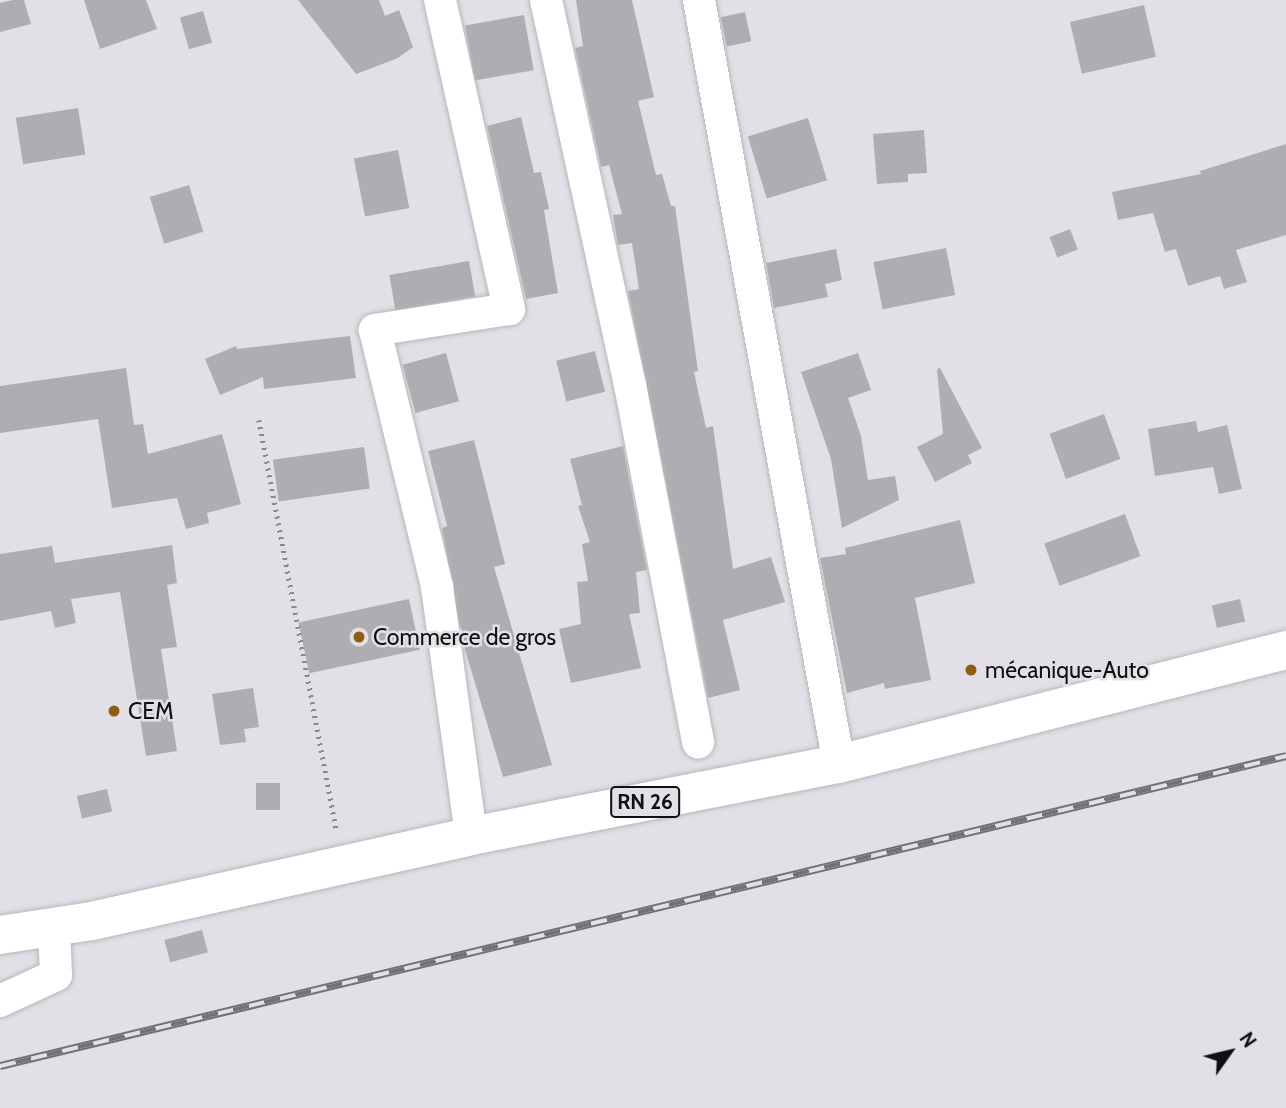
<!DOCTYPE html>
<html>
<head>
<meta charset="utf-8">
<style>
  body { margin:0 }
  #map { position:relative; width:1286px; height:1108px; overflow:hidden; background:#e2e0e6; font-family:Cabin,sans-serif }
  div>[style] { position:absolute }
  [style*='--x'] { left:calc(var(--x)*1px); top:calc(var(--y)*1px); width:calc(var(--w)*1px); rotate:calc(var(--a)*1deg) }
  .building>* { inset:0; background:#afadb2; transform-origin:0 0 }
  .path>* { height:4.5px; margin-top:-2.25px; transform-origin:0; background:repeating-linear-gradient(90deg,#89888b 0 2px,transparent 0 7px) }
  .roads { filter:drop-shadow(0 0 2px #b8b6bc) drop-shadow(0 0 2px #b8b6bc) }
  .minor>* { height:32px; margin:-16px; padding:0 16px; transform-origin:16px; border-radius:16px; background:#fff }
  .major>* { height:38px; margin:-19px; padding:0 19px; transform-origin:19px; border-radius:19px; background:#fff }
  .rail>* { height:8px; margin-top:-4px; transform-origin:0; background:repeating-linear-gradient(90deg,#e2e0e6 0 16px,#727174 0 32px); box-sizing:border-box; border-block:2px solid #727174 }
  .dots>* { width:19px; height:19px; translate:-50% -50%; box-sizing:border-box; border:4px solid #e2e0e6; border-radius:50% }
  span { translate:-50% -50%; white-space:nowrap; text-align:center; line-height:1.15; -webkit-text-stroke:5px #e2e0e6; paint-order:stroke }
  .shield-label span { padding:2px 5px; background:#e2e0e6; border:2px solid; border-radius:5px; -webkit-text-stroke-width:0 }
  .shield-label { font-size:21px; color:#101011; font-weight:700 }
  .poi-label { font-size:23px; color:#101011 }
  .left { translate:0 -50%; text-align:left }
  .north { position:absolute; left:1195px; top:1017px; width:70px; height:70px; -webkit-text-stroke:5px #e2e0e6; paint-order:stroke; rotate:56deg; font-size:19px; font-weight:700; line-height:28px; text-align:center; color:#101011 }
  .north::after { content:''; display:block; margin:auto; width:24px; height:32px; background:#101011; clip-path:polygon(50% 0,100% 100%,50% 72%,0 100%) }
</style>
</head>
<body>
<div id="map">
  <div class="building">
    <div style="clip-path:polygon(13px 0,24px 0,31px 24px,0 32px,0 3px)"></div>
    <div style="clip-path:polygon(84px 0,146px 0,157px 29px,100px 49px)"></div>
    <div style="clip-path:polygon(298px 0,379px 0,385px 16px,399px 10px,413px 47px,398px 58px,356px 74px)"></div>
    <div style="clip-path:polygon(576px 0,632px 0,654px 97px,638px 101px,656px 175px,662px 174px,671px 206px,675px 206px,698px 371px,694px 372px,706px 428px,713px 426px,733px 569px,771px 557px,785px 602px,723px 620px,740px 690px,708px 698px,628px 291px,639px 289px,632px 243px,618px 245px,613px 215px,622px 214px,609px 165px,601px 167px,575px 48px,583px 46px)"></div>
    <div style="left:1144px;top:5px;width:53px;height:76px;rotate:77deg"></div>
    <div style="left:203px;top:11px;width:33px;height:24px;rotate:74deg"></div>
    <div style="left:745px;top:12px;width:30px;height:25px;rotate:78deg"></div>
    <div style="left:524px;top:15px;width:56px;height:60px;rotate:80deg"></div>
    <div style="left:78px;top:108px;width:47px;height:63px;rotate:81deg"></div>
    <div style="clip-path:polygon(521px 117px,534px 173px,541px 172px,549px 209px,544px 210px,558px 293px,526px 299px,487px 126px)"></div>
    <div style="left:808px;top:118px;width:65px;height:63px;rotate:73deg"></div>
    <div style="clip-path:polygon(924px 130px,927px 173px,908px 174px,908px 182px,877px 184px,873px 134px)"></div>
    <div style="clip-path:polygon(1286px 144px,1286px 235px,1236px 250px,1247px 282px,1224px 289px,1220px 276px,1188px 286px,1176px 249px,1165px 252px,1153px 213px,1118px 220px,1112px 192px,1201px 174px,1200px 171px)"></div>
    <div style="left:398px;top:150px;width:59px;height:45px;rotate:79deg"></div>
    <div style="left:189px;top:185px;width:49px;height:41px;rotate:73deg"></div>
    <div style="left:1070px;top:229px;width:22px;height:22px;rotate:69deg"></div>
    <div style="left:946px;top:248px;width:48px;height:74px;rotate:79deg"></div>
    <div style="clip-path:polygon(836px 249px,842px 280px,825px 284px,828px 297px,774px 308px,766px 263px)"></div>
    <div style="left:469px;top:261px;width:36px;height:81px;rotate:80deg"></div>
    <div style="clip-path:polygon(350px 336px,356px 378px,264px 389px,263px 377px,220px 395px,205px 359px,236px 346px,237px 349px)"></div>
    <div style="left:595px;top:351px;width:42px;height:40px;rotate:76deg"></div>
    <div style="left:446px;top:353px;width:50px;height:45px;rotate:75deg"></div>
    <div style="clip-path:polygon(858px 353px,871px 390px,848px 398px,861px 436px,868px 480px,895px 476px,899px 500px,842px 528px,831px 459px,801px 372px)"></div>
    <div style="clip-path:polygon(126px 368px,134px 425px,143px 424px,148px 454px,222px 434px,241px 504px,207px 513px,209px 523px,186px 529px,177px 498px,112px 508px,98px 419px,0 433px,0 386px)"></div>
    <div style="clip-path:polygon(940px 368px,982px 448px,968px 455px,972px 463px,935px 482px,917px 447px,943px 434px,937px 369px)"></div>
    <div style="left:1104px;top:414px;width:48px;height:58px;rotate:70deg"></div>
    <div style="clip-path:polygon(1196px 421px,1198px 432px,1227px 425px,1242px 489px,1219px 494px,1213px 467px,1155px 476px,1148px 429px)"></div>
    <div style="clip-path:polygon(474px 440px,505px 564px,494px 567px,552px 765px,503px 777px,463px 643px,442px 528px,447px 526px,428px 451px)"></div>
    <div style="clip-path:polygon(623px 446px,647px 570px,636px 572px,640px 613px,629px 614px,641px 668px,571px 683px,559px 629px,581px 624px,577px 582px,588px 581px,582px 544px,590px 542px,578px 506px,582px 505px,570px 459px)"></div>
    <div style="left:364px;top:447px;width:42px;height:92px;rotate:82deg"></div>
    <div style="left:1125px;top:514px;width:45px;height:86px;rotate:70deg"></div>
    <div style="clip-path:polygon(960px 520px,975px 583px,915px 598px,931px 680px,885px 689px,884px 683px,847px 693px,820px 558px,846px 554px,845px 548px)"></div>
    <div style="clip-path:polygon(172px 545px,177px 583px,167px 585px,177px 647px,161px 649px,177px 751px,146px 756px,120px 592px,71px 599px,76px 623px,55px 628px,51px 611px,0 621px,0 554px,52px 546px,55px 563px)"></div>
    <div style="left:409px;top:599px;width:52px;height:113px;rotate:78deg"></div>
    <div style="left:1240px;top:599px;width:23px;height:29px;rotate:77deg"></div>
    <div style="clip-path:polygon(253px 688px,259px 727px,244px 729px,246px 742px,220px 745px,212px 694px)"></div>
    <div style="left:256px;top:783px;width:24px;height:27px"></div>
    <div style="left:107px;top:789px;width:23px;height:31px;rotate:77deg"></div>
    <div style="left:202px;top:930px;width:23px;height:39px;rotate:75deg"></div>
  </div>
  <div class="path">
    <div style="--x:259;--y:420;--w:419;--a:79.3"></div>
  </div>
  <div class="roads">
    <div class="minor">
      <div style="--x:440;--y:0;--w:317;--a:77.4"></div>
      <div style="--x:509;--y:309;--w:136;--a:171.1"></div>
      <div style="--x:375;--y:330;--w:264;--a:76.4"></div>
      <div style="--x:437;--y:587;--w:251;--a:82.2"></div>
      <div style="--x:546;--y:0;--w:394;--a:77.7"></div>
      <div style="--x:630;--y:385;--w:364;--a:79.2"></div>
      <div style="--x:699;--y:0;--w:777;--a:79.62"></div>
      <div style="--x:0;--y:1001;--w:62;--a:-24.9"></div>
      <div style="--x:56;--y:975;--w:48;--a:-92.4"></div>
    </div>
    <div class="major">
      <div style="--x:0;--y:935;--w:93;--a:-8.7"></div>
      <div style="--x:92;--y:921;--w:388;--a:-12.6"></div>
      <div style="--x:471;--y:836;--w:375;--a:-11.1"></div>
      <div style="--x:839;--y:764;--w:461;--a:-14.3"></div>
    </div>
  </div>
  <div class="rail">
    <div style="--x:0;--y:1066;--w:1323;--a:-13.55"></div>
  </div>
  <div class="dots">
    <div style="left:359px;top:637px;background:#915e0f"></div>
    <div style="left:971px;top:670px;background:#915e0f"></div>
    <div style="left:114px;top:711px;background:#915e0f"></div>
  </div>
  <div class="shield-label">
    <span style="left:645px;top:802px">RN 26</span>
  </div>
  <div class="poi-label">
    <span class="left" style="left:373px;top:637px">Commerce de gros</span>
    <span class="left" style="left:985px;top:670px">mécanique-Auto</span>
    <span class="left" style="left:128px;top:711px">CEM</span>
  </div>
  <div class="north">N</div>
</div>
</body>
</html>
